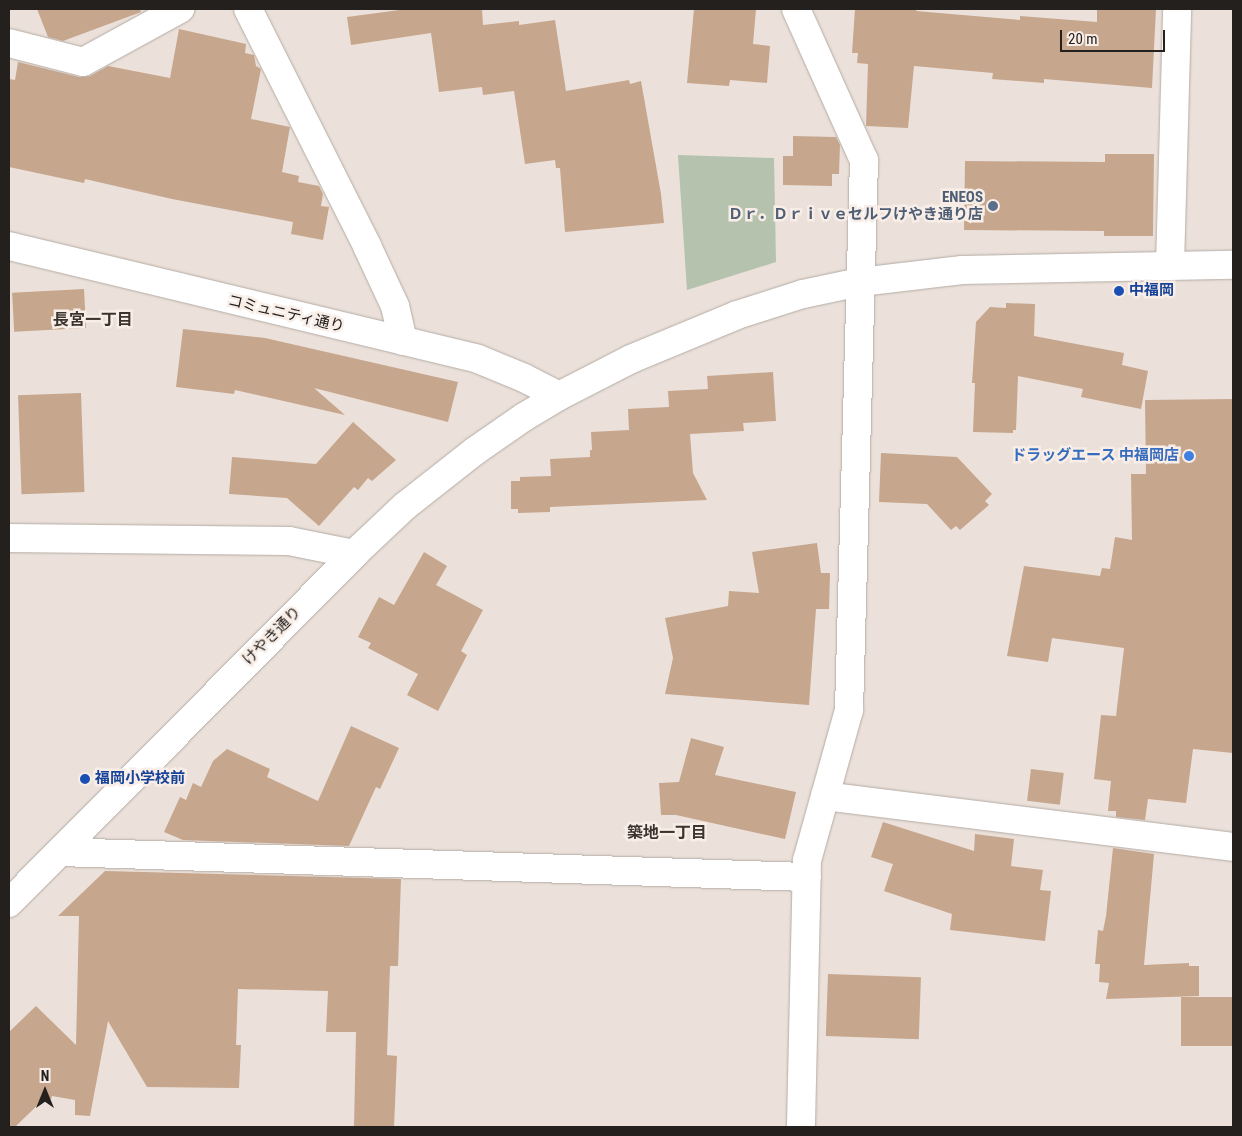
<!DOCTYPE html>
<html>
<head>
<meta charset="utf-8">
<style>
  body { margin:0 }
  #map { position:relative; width:1242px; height:1136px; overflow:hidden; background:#ebe1da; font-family:"Roboto Condensed","Noto Sans JP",sans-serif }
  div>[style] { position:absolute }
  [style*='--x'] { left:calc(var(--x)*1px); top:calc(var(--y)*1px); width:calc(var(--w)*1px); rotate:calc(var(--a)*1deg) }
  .green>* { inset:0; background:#b5c2ae }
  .building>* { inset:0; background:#c6a68d; transform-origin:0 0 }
  .roads { filter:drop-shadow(0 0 1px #b4aba4) drop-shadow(0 0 1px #b4aba4) }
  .minor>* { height:28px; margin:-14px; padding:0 14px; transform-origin:14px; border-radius:14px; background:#fff }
  .dots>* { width:14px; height:14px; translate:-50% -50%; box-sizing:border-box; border:2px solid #f8eee7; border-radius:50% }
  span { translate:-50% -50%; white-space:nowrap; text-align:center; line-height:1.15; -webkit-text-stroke:5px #f8eee7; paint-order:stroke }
  .service-label { font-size:15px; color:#4e5e75; font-weight:700 }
  .right { translate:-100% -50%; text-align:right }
  .transit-label { font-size:15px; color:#164399; font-weight:700 }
  .left { translate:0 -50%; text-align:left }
  .street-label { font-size:15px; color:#24201e }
  .shop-label { font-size:15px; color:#366cbe; font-weight:700 }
  .neighbourhood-label { font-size:16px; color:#3b342e; font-weight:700 }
  .frame { position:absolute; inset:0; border:10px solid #24201e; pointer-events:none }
  .north { position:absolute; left:20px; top:1066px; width:50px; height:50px; -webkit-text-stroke:4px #f8eee7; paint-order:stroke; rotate:0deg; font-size:14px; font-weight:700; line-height:20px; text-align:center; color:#24201e }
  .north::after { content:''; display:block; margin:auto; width:18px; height:22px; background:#24201e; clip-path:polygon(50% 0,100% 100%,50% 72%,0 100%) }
  .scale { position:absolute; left:1060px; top:30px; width:105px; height:22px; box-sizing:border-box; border:2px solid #24201e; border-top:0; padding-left:6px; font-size:15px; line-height:18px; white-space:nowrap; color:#24201e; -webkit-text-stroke:4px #f8eee7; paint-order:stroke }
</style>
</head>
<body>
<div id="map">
  <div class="green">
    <div style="clip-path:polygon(678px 155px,774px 158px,776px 262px,687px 290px)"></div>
  </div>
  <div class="building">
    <div style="clip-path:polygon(37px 9px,140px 9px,141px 12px,63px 41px,48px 37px)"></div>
    <div style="clip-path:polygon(407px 9px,482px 9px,483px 25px,519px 21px,519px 25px,555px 20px,566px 91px,629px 80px,630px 84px,641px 81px,661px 194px,664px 223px,565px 232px,560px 168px,556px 168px,555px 160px,525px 164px,514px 91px,483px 95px,482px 87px,439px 92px,431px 33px,351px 45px,347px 17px)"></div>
    <div style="clip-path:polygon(694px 9px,756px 9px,753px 44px,770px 46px,767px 83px,730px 80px,729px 86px,687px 83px)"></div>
    <div style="clip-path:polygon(855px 9px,917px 9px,916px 11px,1020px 20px,1020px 16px,1097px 22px,1097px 9px,1156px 9px,1152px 88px,1044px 79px,1044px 83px,992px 79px,993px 73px,914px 66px,908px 128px,866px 126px,868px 64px,857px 63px,858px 53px,852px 53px)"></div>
    <div style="clip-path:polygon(179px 29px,246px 44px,245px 53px,254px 55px,256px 66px,261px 69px,251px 119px,290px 127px,282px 172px,299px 176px,298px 182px,319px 186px,323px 194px,321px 206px,329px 207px,323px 240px,291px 234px,293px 222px,172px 199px,85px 179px,84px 183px,9px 167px,9px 79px,15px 80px,18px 62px,79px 77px,90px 76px,108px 66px,170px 78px)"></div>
    <div style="clip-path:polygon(793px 136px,836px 137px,840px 145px,839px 174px,832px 174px,832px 186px,783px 185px,783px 156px,793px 156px)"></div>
    <div style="clip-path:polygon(1105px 154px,1154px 154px,1153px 236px,1104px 236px,1104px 231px,964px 230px,965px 161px,1105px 162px)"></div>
    <div style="left:84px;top:289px;width:39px;height:72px;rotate:87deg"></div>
    <div style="clip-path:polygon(1006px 303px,1035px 304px,1034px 336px,1124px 353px,1122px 365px,1148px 371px,1141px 409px,1081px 397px,1083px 389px,1018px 376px,1016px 430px,1013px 430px,1013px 433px,973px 432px,975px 383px,972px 383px,976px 322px,990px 307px,1006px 308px)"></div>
    <div style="clip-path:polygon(183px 329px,265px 338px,458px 382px,448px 422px,314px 388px,345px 415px,235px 390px,234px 394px,176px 387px)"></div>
    <div style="clip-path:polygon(773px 372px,776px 421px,743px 423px,744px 431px,690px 434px,693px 473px,707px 500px,550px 507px,550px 512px,518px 513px,518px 509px,511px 509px,511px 481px,520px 481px,520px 477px,551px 476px,550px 459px,590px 457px,590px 450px,592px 450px,591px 432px,629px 430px,628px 409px,669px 407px,668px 391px,708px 389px,707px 376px)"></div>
    <div style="left:81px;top:393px;width:99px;height:63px;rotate:88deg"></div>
    <div style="clip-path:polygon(1233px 399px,1233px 753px,1193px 749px,1186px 803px,1148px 799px,1145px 820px,1116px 817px,1116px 811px,1108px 811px,1111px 781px,1094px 779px,1101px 715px,1116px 716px,1124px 648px,1052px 638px,1048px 662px,1007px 656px,1024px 566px,1100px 576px,1102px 568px,1110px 569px,1115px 537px,1132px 540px,1131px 474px,1146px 474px,1145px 400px)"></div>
    <div style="clip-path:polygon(353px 422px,396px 460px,372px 481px,368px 478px,358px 490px,354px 487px,319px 526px,287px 498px,229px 494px,232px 457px,316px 464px)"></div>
    <div style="clip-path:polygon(881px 453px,957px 457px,992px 494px,985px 501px,989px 505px,960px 530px,956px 526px,951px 530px,927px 504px,879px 502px)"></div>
    <div style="clip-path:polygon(817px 543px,821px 573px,830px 573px,829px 609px,816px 609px,809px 705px,665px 694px,673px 658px,665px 618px,728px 606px,729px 591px,759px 593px,752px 552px)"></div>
    <div style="clip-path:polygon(424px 552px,447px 566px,436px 585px,483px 610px,461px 651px,467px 655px,438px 711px,407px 695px,418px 674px,368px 648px,371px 643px,358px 637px,379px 597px,394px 605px)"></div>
    <div style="clip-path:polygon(351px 726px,399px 748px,380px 789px,376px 787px,349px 846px,183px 840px,164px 832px,180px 797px,186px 800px,193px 783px,201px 787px,213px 761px,227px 749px,270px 769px,267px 777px,318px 801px)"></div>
    <div style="clip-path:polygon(691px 738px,724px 747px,715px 775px,796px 792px,785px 839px,676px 815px,661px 815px,659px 783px,679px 782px)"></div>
    <div style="left:1031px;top:769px;width:33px;height:32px;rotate:7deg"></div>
    <div style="clip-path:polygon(883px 822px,974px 851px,975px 834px,1014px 839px,1011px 866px,1043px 870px,1040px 890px,1051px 891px,1045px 941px,950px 930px,952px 914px,884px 891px,893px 864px,871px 857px)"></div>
    <div style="clip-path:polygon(1113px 848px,1154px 854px,1144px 965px,1189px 963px,1189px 966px,1199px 966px,1199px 996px,1106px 999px,1109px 983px,1099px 982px,1100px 964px,1095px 964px,1098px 930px,1103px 931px,1106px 916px)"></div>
    <div style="clip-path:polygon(105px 871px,401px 879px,398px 966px,390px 966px,387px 1055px,397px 1056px,394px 1127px,354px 1127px,356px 1032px,326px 1032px,328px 991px,238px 989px,236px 1045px,241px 1045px,239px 1088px,147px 1087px,108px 1021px,90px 1116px,75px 1115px,75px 1100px,52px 1096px,51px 1099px,45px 1098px,15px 1127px,9px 1127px,9px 1032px,36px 1006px,76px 1045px,79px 916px,58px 916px)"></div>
    <div style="left:828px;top:974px;width:93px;height:62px;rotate:2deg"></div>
    <div style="left:1233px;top:997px;width:49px;height:52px;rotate:90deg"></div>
  </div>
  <div class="roads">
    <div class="minor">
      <div style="--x:248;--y:9;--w:265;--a:63.3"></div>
      <div style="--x:367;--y:246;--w:66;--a:65"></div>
      <div style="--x:395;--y:306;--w:36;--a:77"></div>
      <div style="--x:796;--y:9;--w:166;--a:65.8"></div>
      <div style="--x:864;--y:160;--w:550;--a:91.56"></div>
      <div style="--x:849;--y:710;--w:156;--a:105.6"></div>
      <div style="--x:807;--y:860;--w:267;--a:91.3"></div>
      <div style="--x:9;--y:43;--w:76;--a:14.4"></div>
      <div style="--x:83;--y:62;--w:111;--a:-28.7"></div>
      <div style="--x:9;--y:246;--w:482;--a:13.5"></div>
      <div style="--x:478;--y:359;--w:50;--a:22.4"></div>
      <div style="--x:524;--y:378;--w:39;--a:27"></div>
      <div style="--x:1170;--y:266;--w:257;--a:-88.4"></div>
      <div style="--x:9;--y:538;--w:280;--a:0.6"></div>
      <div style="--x:289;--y:541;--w:66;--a:11.3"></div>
      <div style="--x:825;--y:796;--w:411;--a:7.1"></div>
      <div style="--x:60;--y:852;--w:747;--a:1.92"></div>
      <div style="--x:9;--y:903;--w:491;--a:-45.3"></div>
      <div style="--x:354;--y:554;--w:70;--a:-43.3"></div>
      <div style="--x:405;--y:506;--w:89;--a:-38.2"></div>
      <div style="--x:475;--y:451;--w:60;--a:-34.8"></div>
      <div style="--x:524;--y:417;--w:41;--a:-31"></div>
      <div style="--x:559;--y:396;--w:81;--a:-27.2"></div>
      <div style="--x:631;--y:359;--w:115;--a:-22.5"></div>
      <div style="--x:737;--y:315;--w:69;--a:-17.7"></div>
      <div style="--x:803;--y:294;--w:58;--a:-11.9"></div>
      <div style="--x:860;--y:282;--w:103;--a:-6.7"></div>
      <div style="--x:962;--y:270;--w:271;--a:-1.1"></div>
    </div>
  </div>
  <div class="dots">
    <div style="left:993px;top:206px;background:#5c6f8a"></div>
    <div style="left:1119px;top:291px;background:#1a4fb4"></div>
    <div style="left:1189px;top:456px;background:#3f7fe0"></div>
    <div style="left:85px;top:779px;background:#1a4fb4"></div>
  </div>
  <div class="service-label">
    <span class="right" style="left:983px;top:206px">ENEOS<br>Ｄｒ．Ｄｒｉｖｅセルフけやき通り店</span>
  </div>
  <div class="transit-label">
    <span class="left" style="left:1129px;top:291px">中福岡</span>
    <span class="left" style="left:95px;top:779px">福岡小学校前</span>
  </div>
  <div class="street-label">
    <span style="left:286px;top:314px;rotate:13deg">コミュニティ通り</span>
    <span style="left:272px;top:636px;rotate:-45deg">けやき通り</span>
  </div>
  <div class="shop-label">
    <span class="right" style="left:1179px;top:456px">ドラッグエース 中福岡店</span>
  </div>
  <div class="neighbourhood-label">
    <span style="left:93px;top:320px">長宮一丁目</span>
    <span style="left:667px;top:833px">築地一丁目</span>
  </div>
  <div class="frame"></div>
  <div class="north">N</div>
  <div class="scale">20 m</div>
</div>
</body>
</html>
